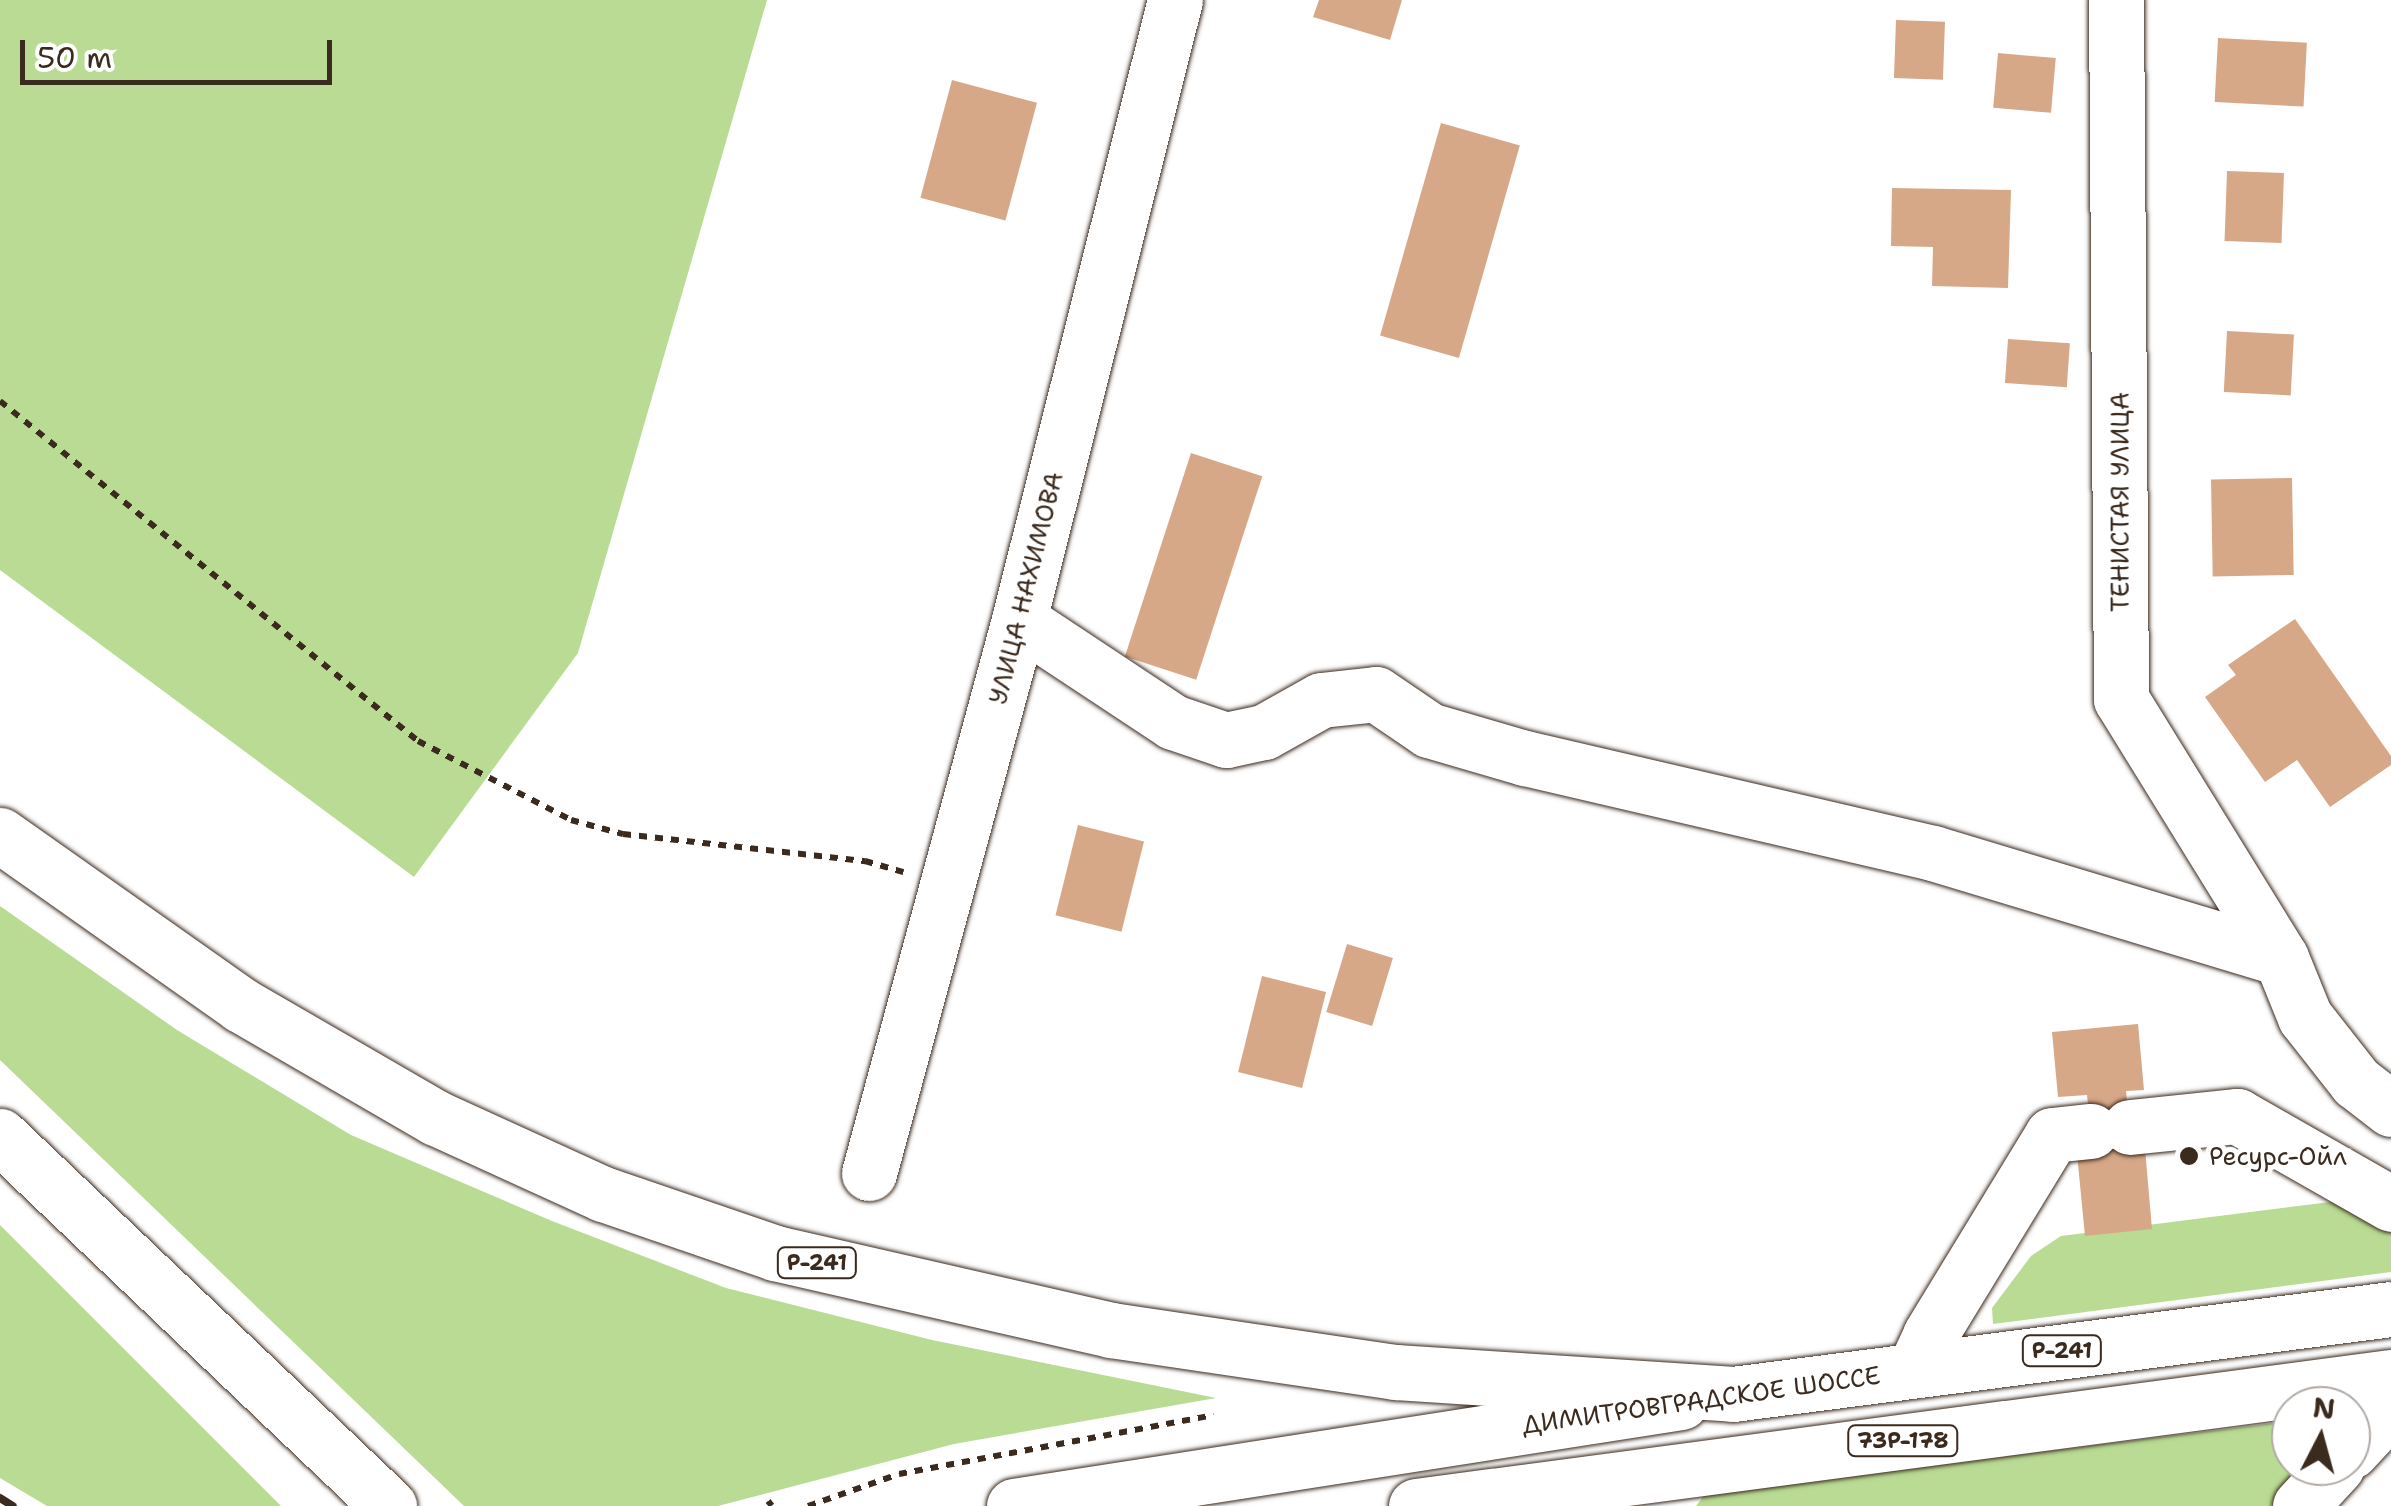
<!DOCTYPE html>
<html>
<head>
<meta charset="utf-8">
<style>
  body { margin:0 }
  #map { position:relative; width:2391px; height:1506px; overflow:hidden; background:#fff; font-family:"Shantell Sans",sans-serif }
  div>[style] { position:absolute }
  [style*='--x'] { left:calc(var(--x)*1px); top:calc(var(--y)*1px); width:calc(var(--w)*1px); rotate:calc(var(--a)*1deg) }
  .green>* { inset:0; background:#b9db94 }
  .building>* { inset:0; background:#d6a888; transform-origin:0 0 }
  .path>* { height:6px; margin-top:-3px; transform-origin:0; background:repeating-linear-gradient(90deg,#3b2a1e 0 8px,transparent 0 16px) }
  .roads { filter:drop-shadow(0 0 2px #3b2a1e) drop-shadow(0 0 2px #3b2a1e) }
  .minor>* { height:55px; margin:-27.5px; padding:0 27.5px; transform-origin:27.5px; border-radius:27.5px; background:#fff }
  .major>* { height:55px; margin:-27.5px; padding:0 27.5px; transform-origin:27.5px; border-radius:27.5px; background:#fff }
  .highway>* { height:55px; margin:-27.5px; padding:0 27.5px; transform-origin:27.5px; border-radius:27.5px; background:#fff }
  .rail>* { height:8px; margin:-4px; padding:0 4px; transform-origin:4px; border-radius:4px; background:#3b2a1e }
  .dots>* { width:28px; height:28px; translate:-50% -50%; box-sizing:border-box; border:5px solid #fff; border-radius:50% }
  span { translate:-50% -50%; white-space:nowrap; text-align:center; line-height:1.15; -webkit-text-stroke:10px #fff; paint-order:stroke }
  .shield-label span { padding:2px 8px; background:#fff; border:2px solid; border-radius:8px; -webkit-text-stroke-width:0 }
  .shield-label { font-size:22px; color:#3b2a1e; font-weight:700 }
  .street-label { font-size:25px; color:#3b2a1e }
  .poi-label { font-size:25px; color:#3b2a1e }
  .left { translate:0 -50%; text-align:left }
  .north { position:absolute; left:2271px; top:1386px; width:100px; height:100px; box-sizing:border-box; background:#fff; border:2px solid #b1aaa5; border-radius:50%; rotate:6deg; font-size:28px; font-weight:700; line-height:40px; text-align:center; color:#3b2a1e }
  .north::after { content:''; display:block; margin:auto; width:35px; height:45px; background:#3b2a1e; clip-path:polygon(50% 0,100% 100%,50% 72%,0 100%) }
  .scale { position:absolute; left:20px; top:40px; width:312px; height:45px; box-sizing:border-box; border:5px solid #3b2a1e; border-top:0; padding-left:12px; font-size:30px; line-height:35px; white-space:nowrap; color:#3b2a1e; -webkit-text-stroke:8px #fff; paint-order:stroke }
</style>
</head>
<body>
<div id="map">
  <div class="green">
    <div style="clip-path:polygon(0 0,767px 0,578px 653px,414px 877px,0 570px)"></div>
    <div style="clip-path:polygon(0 906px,177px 1030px,351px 1135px,552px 1221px,726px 1288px,932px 1340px,1216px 1398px,954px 1444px,718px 1506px,464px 1506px,0 1060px)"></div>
    <div style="clip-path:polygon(2338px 1201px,2391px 1230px,2391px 1272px,1993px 1324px,1992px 1308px,2031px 1256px,2061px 1236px)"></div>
    <div style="clip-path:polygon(0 1225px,281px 1506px,47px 1506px,0 1478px)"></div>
    <div style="clip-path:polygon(2291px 1421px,2291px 1466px,2302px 1466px,2271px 1506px,1696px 1506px,1706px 1493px)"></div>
  </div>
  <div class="building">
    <div style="clip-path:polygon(1319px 0,1402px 0,1390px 40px,1313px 17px)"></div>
    <div style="left:1896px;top:20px;width:49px;height:58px;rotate:2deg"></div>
    <div style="left:2218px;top:38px;width:89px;height:64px;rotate:3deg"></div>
    <div style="left:1998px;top:53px;width:58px;height:55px;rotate:5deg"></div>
    <div style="left:952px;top:80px;width:88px;height:122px;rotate:15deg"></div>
    <div style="left:1441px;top:123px;width:82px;height:221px;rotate:16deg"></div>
    <div style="left:2227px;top:171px;width:57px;height:70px;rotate:2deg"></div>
    <div style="clip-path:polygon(1892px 188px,2011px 190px,2008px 288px,1932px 286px,1933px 247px,1891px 246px)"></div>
    <div style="left:2227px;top:331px;width:67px;height:61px;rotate:3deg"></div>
    <div style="left:2008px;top:339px;width:62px;height:44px;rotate:4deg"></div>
    <div style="left:1191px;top:453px;width:75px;height:214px;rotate:18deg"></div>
    <div style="left:2292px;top:478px;width:97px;height:81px;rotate:89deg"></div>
    <div style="clip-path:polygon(2295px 619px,2391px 756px,2391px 765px,2330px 807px,2297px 760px,2265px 782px,2205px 697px,2236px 675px,2228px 665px)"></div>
    <div style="left:1078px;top:825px;width:68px;height:93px;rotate:14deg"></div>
    <div style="left:1347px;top:944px;width:48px;height:71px;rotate:17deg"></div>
    <div style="left:1262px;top:976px;width:66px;height:99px;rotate:14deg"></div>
    <div style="clip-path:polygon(2138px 1024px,2144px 1090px,2126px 1091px,2131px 1138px,2144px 1137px,2152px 1229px,2085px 1236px,2076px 1144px,2092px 1142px,2087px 1095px,2058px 1097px,2052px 1032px)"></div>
  </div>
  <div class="path">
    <div style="--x:0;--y:401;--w:539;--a:39.12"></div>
    <div style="--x:418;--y:741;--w:172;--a:27.3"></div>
    <div style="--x:571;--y:820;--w:54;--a:15.1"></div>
    <div style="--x:623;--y:834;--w:244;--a:6.4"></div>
    <div style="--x:865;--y:861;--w:40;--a:16"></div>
    <div style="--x:768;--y:1501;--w:6;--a:51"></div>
    <div style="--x:808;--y:1506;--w:96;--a:-19.4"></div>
    <div style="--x:899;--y:1474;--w:320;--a:-10.6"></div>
  </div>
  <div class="roads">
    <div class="minor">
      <div style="--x:2116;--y:0;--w:699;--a:89.59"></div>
      <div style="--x:2121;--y:699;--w:304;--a:58.3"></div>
      <div style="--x:2281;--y:958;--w:64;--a:67.9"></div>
      <div style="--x:2305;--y:1017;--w:83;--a:51.9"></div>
      <div style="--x:2356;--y:1082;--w:44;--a:37.6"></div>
      <div style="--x:1019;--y:620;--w:185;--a:33.5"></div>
      <div style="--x:1173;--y:722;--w:56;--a:18.8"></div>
      <div style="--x:1226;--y:740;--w:39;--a:-12"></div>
      <div style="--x:1264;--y:732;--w:65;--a:-29.3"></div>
      <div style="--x:1321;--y:700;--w:55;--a:-6.2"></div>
      <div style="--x:1376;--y:694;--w:64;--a:34.2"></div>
      <div style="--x:1429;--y:730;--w:100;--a:16.3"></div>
      <div style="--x:1525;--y:758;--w:419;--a:13.1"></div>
      <div style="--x:1933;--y:853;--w:363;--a:16.8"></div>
      <div style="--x:2130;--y:1127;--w:108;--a:-5.9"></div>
      <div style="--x:2237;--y:1116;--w:177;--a:29.7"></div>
      <div style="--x:869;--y:1173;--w:573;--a:-74.82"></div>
      <div style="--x:1019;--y:620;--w:639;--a:-75.88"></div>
      <div style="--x:1914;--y:1370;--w:38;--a:-65"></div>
      <div style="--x:1930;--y:1335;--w:234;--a:-58.6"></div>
      <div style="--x:2052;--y:1135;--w:39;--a:-6"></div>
      <div style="--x:2351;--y:1451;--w:59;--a:-47.1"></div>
      <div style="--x:2300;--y:1506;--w:54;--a:-47.2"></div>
    </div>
    <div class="major">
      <div style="--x:1014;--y:1506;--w:675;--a:-8.86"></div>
      <div style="--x:1416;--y:1506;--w:983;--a:-7.54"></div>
    </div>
    <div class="highway">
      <div style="--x:0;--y:835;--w:295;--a:35.2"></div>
      <div style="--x:241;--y:1005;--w:225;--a:30.1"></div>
      <div style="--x:436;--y:1118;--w:183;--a:24.5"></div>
      <div style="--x:603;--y:1194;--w:182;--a:18.9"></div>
      <div style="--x:775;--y:1253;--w:345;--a:12.9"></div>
      <div style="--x:1111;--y:1330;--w:288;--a:8.4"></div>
      <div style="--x:1396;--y:1372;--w:338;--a:3.7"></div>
      <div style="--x:1733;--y:1394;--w:663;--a:-7.36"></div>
      <div style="--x:0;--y:1136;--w:537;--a:43.57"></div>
    </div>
  </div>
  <div class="rail">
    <div style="--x:0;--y:1498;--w:15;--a:32"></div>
  </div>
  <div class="dots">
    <div style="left:2189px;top:1156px;background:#3b2a1e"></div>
  </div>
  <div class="shield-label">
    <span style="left:817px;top:1263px">Р-241</span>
    <span style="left:2062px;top:1351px">Р-241</span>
    <span style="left:1903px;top:1441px">73Р-178</span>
  </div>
  <div class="street-label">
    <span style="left:2120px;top:502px;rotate:-90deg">ТЕНИСТАЯ УЛИЦА</span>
    <span style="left:1026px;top:588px;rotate:-76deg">УЛИЦА НАХИМОВА</span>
    <span style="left:1701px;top:1400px;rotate:-8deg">ДИМИТРОВГРАДСКОЕ ШОССЕ</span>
  </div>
  <div class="poi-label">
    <span class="left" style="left:2209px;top:1156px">Ресурс-Ойл</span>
  </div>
  <div class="north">N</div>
  <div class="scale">50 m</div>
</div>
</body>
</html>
